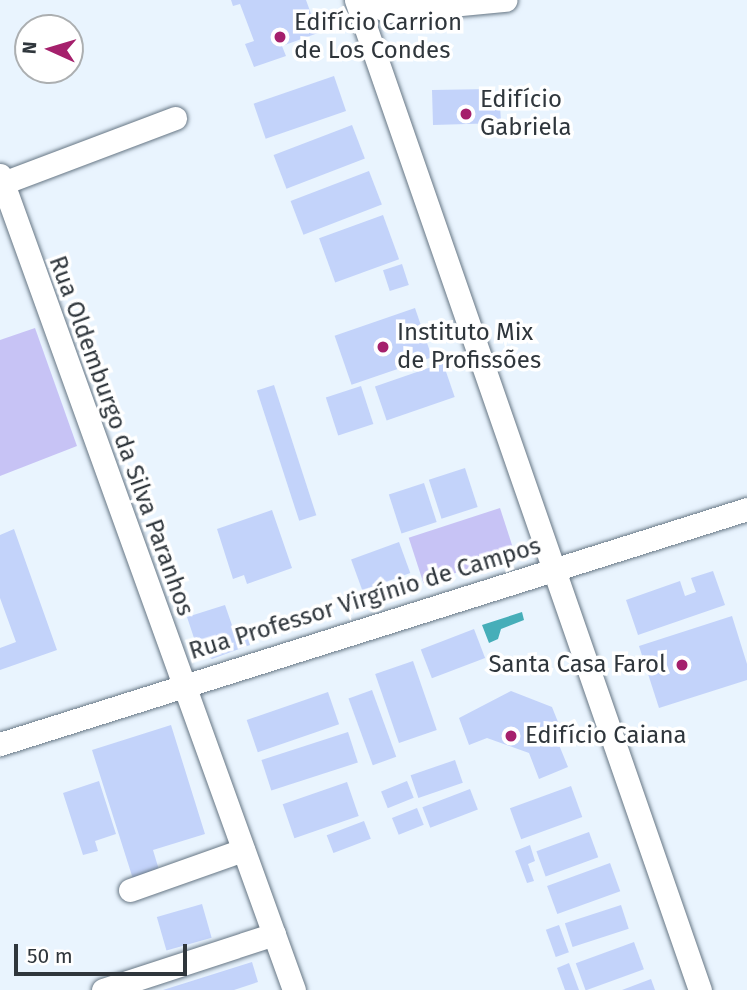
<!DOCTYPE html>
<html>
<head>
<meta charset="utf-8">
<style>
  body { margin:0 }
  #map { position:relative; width:747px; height:990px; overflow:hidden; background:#e9f4fe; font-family:"Fira Sans",sans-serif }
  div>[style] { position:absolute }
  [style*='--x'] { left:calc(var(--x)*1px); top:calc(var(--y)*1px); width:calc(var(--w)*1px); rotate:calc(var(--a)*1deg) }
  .green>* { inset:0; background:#c7c3f5; transform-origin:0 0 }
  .water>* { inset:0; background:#46aeb9 }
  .building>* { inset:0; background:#c3d3fa; transform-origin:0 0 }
  .roads { filter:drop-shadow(0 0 2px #667684) drop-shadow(0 0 2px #667684) }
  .minor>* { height:23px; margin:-11.5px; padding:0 11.5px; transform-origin:11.5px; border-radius:11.5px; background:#fff }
  .dots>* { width:19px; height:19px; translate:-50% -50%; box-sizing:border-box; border:4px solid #fff; border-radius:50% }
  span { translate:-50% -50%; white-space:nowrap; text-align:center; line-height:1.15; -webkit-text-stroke:7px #fff; paint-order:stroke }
  .poi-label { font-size:24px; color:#2f363c }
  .left { translate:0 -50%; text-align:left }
  .right { translate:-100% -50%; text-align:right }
  .street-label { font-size:24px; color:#2f363c }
  .north { position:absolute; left:14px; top:14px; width:70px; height:70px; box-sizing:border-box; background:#fff; border:2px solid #acafb1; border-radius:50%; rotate:274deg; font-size:19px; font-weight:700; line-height:28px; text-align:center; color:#2f363c }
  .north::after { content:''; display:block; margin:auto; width:24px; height:32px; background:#a5206c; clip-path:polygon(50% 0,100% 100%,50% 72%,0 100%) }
  .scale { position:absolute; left:14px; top:944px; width:173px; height:32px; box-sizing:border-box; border:4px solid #2f363c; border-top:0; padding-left:9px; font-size:21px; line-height:24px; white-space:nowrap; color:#2f363c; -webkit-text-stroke:5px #fff; paint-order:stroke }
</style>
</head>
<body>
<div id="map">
  <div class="green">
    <div style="clip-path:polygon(35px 328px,77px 446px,0 476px,0 340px)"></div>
    <div style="left:500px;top:508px;width:48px;height:96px;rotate:72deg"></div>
  </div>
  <div class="water">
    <div style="clip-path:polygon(522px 612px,524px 620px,501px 629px,498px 639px,489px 643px,482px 625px)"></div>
  </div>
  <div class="building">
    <div style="clip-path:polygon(231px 0,306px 0,318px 33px,282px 46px,286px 56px,254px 67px,245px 44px,254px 41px,240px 4px,233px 6px)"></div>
    <div style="left:334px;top:76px;width:37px;height:85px;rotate:71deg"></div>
    <div style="clip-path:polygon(491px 89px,492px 105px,500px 105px,501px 123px,433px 125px,432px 90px)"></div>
    <div style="left:352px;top:125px;width:36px;height:84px;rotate:69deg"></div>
    <div style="left:369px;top:171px;width:36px;height:84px;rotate:69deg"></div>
    <div style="left:383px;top:215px;width:47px;height:68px;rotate:70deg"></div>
    <div style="left:402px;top:264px;width:22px;height:20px;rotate:72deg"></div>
    <div style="left:415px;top:308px;width:52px;height:85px;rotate:71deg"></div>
    <div style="left:443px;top:363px;width:36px;height:72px;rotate:71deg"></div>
    <div style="left:274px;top:385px;width:137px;height:18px;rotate:72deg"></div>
    <div style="left:361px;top:386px;width:40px;height:37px;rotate:72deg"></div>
    <div style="left:465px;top:468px;width:41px;height:38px;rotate:72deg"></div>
    <div style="left:424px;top:483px;width:41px;height:37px;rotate:72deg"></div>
    <div style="clip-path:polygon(272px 510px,292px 568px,247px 584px,244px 575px,233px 579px,217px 529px)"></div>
    <div style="clip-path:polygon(14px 529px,57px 650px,0 670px,0 648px,16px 642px,0 598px,0 535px)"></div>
    <div style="left:399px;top:542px;width:33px;height:51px;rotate:70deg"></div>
    <div style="clip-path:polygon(713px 571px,725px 605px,638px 635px,626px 600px,680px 581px,685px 596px,696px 592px,691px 578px)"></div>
    <div style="clip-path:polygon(225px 605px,234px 631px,244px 628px,250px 645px,212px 659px,198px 650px,187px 617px)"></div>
    <div style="clip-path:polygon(732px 616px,747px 664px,747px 680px,659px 708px,639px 646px)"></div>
    <div style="left:474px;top:629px;width:31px;height:57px;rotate:69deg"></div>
    <div style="left:413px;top:661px;width:73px;height:40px;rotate:71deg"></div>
    <div style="left:372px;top:690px;width:71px;height:25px;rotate:70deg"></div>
    <div style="clip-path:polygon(511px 691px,552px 707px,562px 732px,555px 735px,568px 767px,539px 779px,529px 753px,487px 738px,469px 745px,459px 718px)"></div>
    <div style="left:328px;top:692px;width:34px;height:86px;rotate:71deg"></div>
    <div style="clip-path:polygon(171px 725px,205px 834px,153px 850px,159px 870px,133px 879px,92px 750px)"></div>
    <div style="left:348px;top:732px;width:32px;height:91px;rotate:72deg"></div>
    <div style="left:455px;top:760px;width:24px;height:47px;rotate:71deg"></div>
    <div style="clip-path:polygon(99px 781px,116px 834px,95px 841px,98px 851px,83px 855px,63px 793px)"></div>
    <div style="left:407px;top:781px;width:18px;height:28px;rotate:68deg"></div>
    <div style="left:347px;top:782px;width:36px;height:68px;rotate:71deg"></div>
    <div style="left:571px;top:786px;width:33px;height:65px;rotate:70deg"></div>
    <div style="left:470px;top:789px;width:22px;height:51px;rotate:69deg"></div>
    <div style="left:417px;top:808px;width:18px;height:27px;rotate:68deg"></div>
    <div style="left:364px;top:821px;width:19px;height:40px;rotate:69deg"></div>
    <div style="left:589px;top:832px;width:27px;height:56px;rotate:70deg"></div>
    <div style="clip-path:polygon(530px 845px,535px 861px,528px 864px,534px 881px,527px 883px,515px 851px)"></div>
    <div style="left:610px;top:863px;width:30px;height:67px;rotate:70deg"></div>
    <div style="left:202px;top:904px;width:35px;height:47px;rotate:74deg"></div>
    <div style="left:621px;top:905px;width:25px;height:59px;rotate:72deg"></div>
    <div style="left:559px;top:925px;width:29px;height:14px;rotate:70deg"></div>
    <div style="left:634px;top:942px;width:29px;height:62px;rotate:70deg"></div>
    <div style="clip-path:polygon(252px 962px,258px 982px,234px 990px,163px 990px)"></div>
    <div style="clip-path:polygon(569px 963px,579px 990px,565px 990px,557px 968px)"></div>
    <div style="clip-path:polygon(651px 979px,655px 990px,622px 990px)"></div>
  </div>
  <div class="roads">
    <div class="minor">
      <div style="--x:356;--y:0;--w:1048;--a:70.84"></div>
      <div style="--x:363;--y:0;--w:27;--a:24"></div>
      <div style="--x:388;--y:11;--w:118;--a:-5.4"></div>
      <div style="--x:0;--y:175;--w:866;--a:70.16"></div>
      <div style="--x:3;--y:183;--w:184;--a:-20.7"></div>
      <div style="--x:0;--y:744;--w:783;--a:-17.46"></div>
      <div style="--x:130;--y:890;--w:120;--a:-19.5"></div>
      <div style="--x:103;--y:990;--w:180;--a:-18.1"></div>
    </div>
  </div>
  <div class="dots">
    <div style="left:280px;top:37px;background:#a5206c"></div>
    <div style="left:466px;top:114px;background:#a5206c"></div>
    <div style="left:383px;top:347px;background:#a5206c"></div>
    <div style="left:682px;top:665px;background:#a5206c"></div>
    <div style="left:511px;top:736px;background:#a5206c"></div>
  </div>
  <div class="poi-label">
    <span class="left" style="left:294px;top:37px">Edifício Carrion<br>de Los Condes</span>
    <span class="left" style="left:480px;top:114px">Edifício<br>Gabriela</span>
    <span class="left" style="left:397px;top:347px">Instituto Mix<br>de Profissões</span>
    <span class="right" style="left:666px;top:665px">Santa Casa Farol</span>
    <span class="left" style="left:525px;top:736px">Edifício Caiana</span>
  </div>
  <div class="street-label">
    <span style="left:121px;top:436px;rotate:70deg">Rua Oldemburgo da Silva Paranhos</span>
    <span style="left:365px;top:599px;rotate:-17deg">Rua Professor Virgínio de Campos</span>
  </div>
  <div class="north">N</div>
  <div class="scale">50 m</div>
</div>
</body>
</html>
